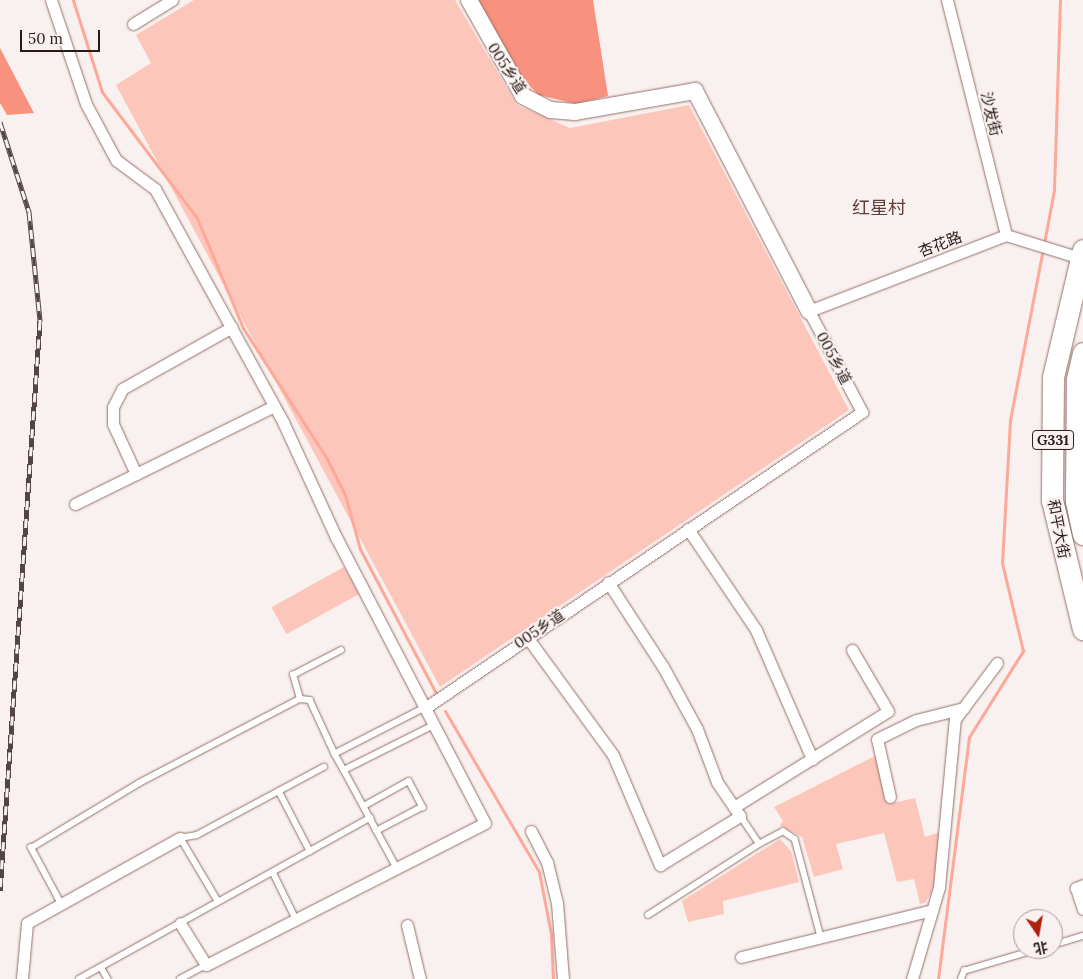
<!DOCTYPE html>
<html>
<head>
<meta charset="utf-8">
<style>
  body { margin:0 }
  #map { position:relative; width:1083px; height:979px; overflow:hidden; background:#f9f1ef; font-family:Lora,"Noto Sans SC",serif }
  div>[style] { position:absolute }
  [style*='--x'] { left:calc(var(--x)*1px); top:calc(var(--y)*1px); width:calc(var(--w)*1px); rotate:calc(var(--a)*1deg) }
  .green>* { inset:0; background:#fdc6bb; transform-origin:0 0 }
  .forest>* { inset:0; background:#f9917f }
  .stream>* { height:3px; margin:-1.5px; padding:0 1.5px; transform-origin:1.5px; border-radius:1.5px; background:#fda899 }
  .roads { filter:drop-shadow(0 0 1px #936f68) drop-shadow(0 0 1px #936f68) }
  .lane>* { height:5.5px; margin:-2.75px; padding:0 2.75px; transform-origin:2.75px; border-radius:2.75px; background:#fff }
  .street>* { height:11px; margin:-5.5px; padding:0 5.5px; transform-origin:5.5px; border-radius:5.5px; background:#fff }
  .secondary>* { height:16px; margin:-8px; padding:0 8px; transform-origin:8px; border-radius:8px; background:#fff }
  .highway>* { height:21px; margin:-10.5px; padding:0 10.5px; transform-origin:10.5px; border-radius:10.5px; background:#fff }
  .rail>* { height:5px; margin-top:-2.5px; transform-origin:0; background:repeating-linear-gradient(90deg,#f9f1ef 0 9px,#524543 0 18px); box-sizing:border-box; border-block:1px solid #524543 }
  span { translate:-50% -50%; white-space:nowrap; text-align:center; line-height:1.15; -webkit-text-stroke:4px #f9f1ef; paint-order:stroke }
  .shield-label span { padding:1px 4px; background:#f9f1ef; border:1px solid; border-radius:4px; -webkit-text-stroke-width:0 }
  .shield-label { font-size:14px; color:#291b18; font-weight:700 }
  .street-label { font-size:15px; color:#291b18 }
  .quarter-label { font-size:18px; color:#5f3e38 }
  .north { position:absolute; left:1013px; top:909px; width:50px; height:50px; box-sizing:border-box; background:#f9f1ef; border:1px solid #a69b99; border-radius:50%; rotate:168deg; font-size:14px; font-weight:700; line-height:20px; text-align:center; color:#291b18 }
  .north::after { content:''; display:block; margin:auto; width:18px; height:22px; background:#af210f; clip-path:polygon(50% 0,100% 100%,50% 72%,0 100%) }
  .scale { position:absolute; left:20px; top:30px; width:80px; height:22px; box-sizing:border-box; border:2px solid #291b18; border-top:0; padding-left:6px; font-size:15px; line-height:18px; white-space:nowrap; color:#291b18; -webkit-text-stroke:4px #f9f1ef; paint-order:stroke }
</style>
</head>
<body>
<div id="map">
  <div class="green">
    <div style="clip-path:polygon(194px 0,455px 0,517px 105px,570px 128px,689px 105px,849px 410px,440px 687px,116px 85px,151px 63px,136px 35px)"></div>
    <div style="left:344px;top:567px;width:31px;height:83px;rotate:61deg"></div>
    <div style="clip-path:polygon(877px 755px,888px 804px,915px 798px,925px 837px,940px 832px,935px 887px,925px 903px,920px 904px,914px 879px,897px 882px,884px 833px,836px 844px,843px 869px,814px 877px,802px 837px,780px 825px,783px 821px,774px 807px)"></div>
    <div style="clip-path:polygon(780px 839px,791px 851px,799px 882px,723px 901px,724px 914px,688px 922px,682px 901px)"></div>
  </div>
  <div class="forest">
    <div style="clip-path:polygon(478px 0,593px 0,608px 96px,576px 104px,539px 95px,518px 75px)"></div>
    <div style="clip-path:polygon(0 48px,34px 113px,7px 115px,0 103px)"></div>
  </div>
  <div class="stream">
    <div style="--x:73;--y:0;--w:96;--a:72.5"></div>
    <div style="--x:102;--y:92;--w:158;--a:53"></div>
    <div style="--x:197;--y:218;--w:119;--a:67.3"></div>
    <div style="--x:243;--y:328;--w:156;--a:57.3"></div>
    <div style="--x:327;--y:459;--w:40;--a:63.4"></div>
    <div style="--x:345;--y:495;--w:56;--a:74.5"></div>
    <div style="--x:360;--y:549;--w:165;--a:62.2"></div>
    <div style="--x:1044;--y:243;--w:54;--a:-79.3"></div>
    <div style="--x:1054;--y:190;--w:190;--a:-88.2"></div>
    <div style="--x:445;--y:711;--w:186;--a:59.7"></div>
    <div style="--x:539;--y:872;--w:63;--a:79"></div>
    <div style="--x:551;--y:934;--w:45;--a:87.5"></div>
    <div style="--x:938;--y:979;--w:244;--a:-82.7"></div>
    <div style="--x:969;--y:737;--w:102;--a:-57.9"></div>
    <div style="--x:1023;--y:651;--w:90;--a:-103.4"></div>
    <div style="--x:1002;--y:563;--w:143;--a:-86.8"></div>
    <div style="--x:1010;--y:420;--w:174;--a:-79.1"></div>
  </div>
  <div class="roads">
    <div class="lane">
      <div style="--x:300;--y:699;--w:10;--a:6"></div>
      <div style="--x:310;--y:700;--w:60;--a:65.2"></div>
      <div style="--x:425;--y:708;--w:101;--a:152.9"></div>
      <div style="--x:335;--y:754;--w:18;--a:61"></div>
      <div style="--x:344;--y:770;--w:101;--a:-26.6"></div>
      <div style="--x:344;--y:770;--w:69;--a:61.6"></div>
      <div style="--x:279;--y:791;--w:68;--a:62.7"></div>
      <div style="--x:364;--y:806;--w:51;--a:-29.1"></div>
      <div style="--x:409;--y:781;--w:30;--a:62"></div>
      <div style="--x:423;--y:807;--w:52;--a:152.4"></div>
      <div style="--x:377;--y:831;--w:42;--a:61.6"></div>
      <div style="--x:759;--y:844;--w:27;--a:-28"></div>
      <div style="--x:783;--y:831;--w:14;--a:34"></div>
      <div style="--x:795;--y:839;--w:101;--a:75.1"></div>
      <div style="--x:273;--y:872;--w:52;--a:63.9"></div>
      <div style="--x:218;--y:902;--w:74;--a:-120.7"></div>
      <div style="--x:180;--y:838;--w:17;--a:-10"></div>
      <div style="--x:197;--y:835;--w:144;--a:-28.2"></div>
      <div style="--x:61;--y:904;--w:64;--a:-118.2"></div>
      <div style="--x:31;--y:848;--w:126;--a:-31"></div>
      <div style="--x:139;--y:783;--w:182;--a:-27.6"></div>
      <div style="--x:300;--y:699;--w:25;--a:-106"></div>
      <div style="--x:293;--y:675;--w:54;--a:-27.5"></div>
      <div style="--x:648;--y:915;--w:132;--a:-32.6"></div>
      <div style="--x:759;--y:844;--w:34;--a:-124"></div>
      <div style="--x:1053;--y:945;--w:31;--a:-17"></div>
      <div style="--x:101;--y:967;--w:14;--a:60"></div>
      <div style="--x:79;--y:979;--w:333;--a:-29"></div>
      <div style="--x:180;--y:979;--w:30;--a:-28"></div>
      <div style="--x:961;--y:979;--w:9;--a:-69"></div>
      <div style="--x:964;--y:971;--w:77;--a:-16.6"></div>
    </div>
    <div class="street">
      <div style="--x:51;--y:0;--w:110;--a:71.4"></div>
      <div style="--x:86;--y:104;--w:64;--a:61.8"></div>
      <div style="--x:116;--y:160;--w:49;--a:36.6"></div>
      <div style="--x:155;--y:189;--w:266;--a:61.2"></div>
      <div style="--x:283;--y:422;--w:127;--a:65.3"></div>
      <div style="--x:336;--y:537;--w:322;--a:62.5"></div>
      <div style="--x:485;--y:823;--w:313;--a:153"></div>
      <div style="--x:206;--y:965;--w:49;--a:-121.8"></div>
      <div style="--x:947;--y:0;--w:242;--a:75.9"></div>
      <div style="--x:133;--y:24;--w:46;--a:-31.6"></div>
      <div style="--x:136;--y:474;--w:55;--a:-114.7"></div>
      <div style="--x:113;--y:424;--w:17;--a:-90"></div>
      <div style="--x:113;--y:407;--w:20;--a:-63"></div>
      <div style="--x:122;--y:389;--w:126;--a:-29.4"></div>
      <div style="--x:75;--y:504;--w:222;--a:-26.2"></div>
      <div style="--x:688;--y:529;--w:122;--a:56"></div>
      <div style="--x:756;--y:630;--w:141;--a:66.5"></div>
      <div style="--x:527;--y:637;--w:146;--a:53.9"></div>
      <div style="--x:613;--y:755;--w:120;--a:66.9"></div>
      <div style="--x:660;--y:865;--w:94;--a:-31.5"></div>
      <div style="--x:740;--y:816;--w:41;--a:-124.1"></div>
      <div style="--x:717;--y:782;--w:57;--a:-110.7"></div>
      <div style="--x:697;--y:729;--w:71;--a:-118.7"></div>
      <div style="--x:663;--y:667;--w:101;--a:-122.9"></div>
      <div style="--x:425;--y:708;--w:528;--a:-34.11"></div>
      <div style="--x:862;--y:412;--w:114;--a:-117.7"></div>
      <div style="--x:809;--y:311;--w:211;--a:-21.1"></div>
      <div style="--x:1006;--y:235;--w:81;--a:17.3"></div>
      <div style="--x:890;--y:797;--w:59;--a:-102.6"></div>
      <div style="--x:877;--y:739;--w:43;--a:-26"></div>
      <div style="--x:916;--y:720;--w:49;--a:-14"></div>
      <div style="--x:734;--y:807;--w:181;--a:-31.9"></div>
      <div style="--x:888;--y:711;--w:71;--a:-120.5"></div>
      <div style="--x:531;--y:831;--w:35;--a:63"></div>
      <div style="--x:547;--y:862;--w:42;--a:76.3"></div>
      <div style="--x:557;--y:903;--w:76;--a:85.5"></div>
      <div style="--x:1083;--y:885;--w:8;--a:157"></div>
      <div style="--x:1076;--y:888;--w:22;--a:72"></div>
      <div style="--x:407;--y:925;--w:56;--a:76.5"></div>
      <div style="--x:741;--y:957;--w:197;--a:-13.8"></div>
      <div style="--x:22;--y:979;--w:56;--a:-84.9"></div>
      <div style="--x:27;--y:923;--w:175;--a:-29.1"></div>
      <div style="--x:912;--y:979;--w:96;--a:-73.6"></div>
      <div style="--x:939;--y:887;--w:169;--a:-84.6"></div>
      <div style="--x:955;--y:719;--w:70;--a:-53.1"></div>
    </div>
    <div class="secondary">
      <div style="--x:469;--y:0;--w:110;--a:60.6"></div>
      <div style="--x:523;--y:96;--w:31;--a:27"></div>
      <div style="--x:551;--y:110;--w:24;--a:5"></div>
      <div style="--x:575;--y:112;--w:122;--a:-9.9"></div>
      <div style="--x:695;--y:91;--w:248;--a:62.6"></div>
    </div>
    <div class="highway">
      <div style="--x:1083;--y:250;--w:130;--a:103.3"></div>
      <div style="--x:1053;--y:377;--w:123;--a:90.5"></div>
      <div style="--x:1052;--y:500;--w:133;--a:76.5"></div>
      <div style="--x:1083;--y:353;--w:27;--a:103"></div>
      <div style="--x:1077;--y:379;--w:122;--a:90.5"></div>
      <div style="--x:1076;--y:501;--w:34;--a:78"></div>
    </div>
  </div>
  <div class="rail">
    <div style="--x:0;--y:122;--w:95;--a:72.1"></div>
    <div style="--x:29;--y:212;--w:110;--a:84.2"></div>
    <div style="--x:40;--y:321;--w:571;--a:94.01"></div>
  </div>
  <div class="shield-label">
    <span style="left:1053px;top:440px">G331</span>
  </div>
  <div class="street-label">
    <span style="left:507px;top:68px;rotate:57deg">005乡道</span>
    <span style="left:991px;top:114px;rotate:76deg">沙发街</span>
    <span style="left:940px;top:244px;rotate:-21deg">杏花路</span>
    <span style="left:834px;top:358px;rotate:62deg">005乡道</span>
    <span style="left:1059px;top:529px;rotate:79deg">和平大街</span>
    <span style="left:539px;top:629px;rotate:-34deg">005乡道</span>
  </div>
  <div class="quarter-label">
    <span style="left:879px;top:208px">红星村</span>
  </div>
  <div class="north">北</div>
  <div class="scale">50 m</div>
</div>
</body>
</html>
